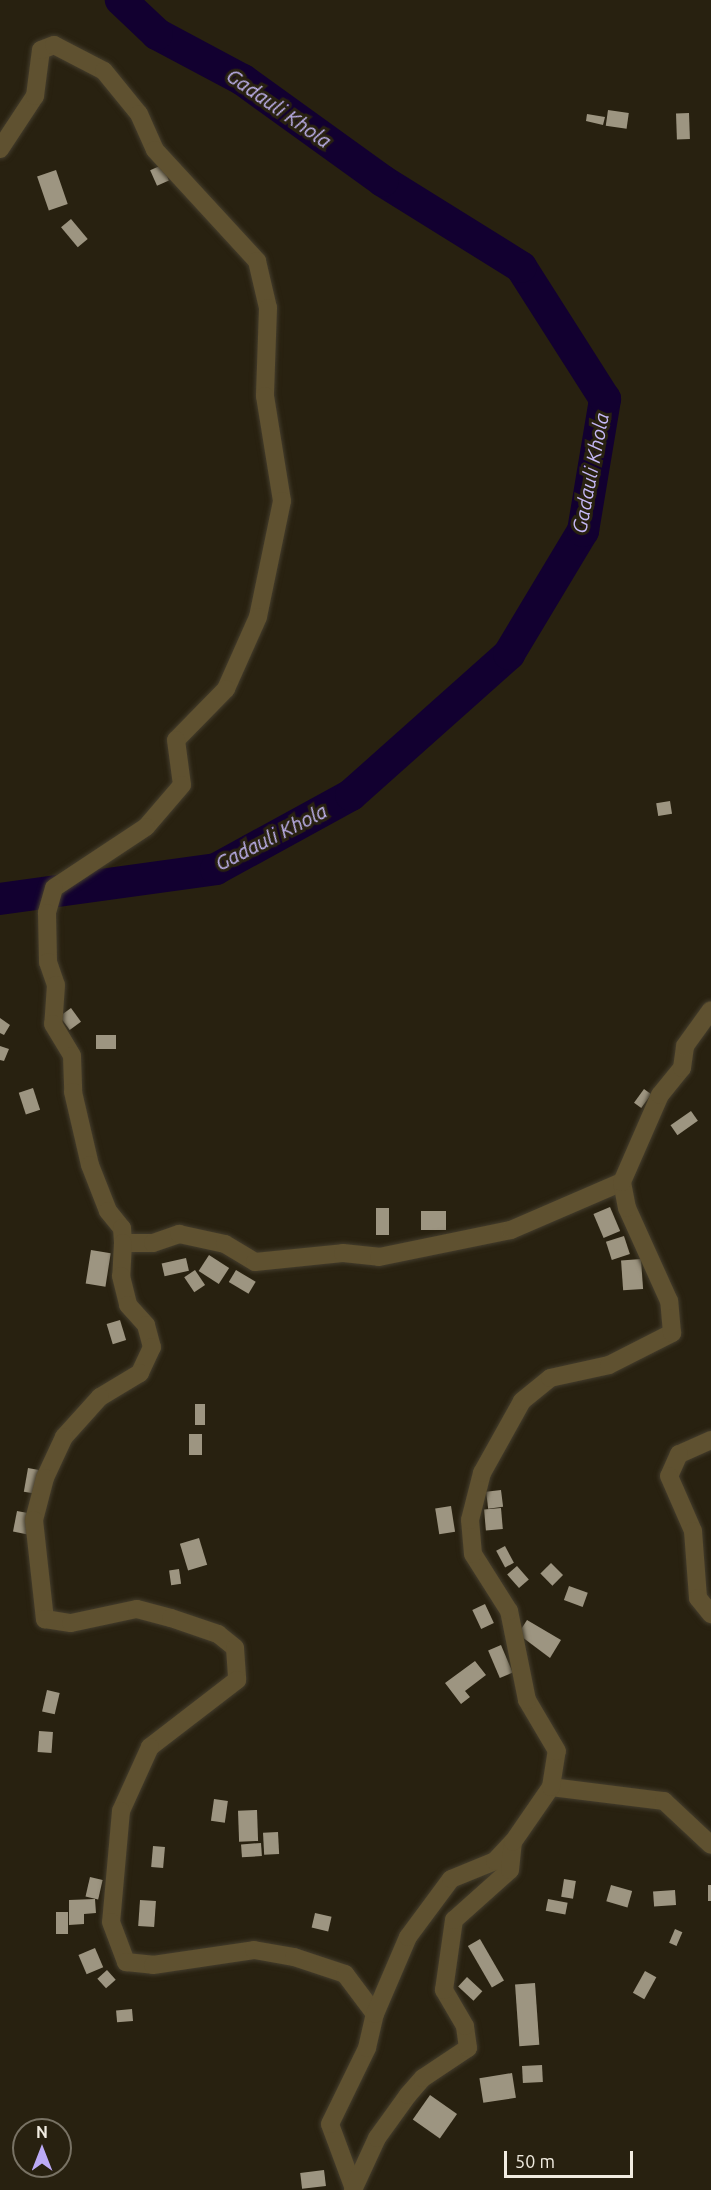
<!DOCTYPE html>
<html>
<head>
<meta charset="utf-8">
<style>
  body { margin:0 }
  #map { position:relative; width:711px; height:2190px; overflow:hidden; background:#282110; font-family:Ubuntu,sans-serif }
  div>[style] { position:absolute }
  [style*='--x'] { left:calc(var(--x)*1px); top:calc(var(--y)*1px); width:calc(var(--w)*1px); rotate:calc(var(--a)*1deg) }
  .river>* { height:32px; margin:-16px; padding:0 16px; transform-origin:16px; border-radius:16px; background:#120030 }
  .building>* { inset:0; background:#9d9581; transform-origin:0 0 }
  .roads { filter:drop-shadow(0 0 2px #443d2d) drop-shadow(0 0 2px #443d2d) }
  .street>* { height:18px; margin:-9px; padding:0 9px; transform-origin:9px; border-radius:9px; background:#5f5130 }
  span { translate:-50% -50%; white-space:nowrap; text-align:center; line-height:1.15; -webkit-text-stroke:6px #282110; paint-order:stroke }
  .water-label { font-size:20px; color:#c5b8f6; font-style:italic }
  .north { position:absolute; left:12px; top:2118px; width:60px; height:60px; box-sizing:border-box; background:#282110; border:2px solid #787264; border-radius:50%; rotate:0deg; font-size:16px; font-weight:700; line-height:24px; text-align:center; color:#f1ece1 }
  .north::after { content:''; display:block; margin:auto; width:21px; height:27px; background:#bbaaf6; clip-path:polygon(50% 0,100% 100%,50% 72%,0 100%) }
  .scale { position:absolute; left:504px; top:2151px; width:129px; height:27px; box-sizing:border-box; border:3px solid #f1ece1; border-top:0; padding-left:8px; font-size:18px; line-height:21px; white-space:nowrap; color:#f1ece1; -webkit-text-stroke:4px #282110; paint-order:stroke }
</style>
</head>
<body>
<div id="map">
  <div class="river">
    <div style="--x:0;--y:899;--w:218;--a:-7.9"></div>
    <div style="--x:216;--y:869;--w:154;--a:-28.7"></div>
    <div style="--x:351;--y:795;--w:212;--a:-41.7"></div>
    <div style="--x:509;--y:654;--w:144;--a:-59"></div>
    <div style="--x:583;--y:531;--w:134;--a:-80.5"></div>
    <div style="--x:605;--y:399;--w:156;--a:-122.5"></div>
    <div style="--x:521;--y:267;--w:163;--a:-148.1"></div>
    <div style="--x:383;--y:181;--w:173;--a:-144.2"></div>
    <div style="--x:243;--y:80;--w:98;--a:-151.9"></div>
    <div style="--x:157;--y:34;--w:50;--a:-136.6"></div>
  </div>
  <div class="building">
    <div style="left:608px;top:110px;width:21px;height:16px;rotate:8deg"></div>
    <div style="left:689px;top:113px;width:26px;height:13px;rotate:88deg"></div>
    <div style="clip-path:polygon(587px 114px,605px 117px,603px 125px,586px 121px)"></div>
    <div style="left:162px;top:165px;width:17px;height:13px;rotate:66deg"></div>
    <div style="left:56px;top:170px;width:36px;height:20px;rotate:71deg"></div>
    <div style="left:71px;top:219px;width:26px;height:13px;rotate:50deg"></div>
    <div style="left:670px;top:801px;width:13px;height:14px;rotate:81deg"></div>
    <div style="left:71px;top:1008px;width:17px;height:14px;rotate:54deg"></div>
    <div style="clip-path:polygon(0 1018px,10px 1025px,4px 1035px,0 1033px)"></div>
    <div style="left:96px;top:1035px;width:20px;height:14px"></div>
    <div style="clip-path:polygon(0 1046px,9px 1049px,4px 1061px,0 1060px)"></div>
    <div style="left:33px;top:1088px;width:23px;height:15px;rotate:72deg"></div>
    <div style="left:644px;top:1089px;width:9px;height:17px;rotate:36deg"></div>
    <div style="left:691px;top:1111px;width:12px;height:25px;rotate:55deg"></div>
    <div style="left:610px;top:1207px;width:26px;height:18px;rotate:67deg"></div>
    <div style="left:376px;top:1208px;width:13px;height:27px"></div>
    <div style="left:421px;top:1211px;width:25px;height:19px"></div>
    <div style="left:624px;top:1236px;width:19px;height:19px;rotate:72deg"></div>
    <div style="left:91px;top:1250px;width:20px;height:34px;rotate:9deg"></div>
    <div style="left:209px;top:1255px;width:24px;height:19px;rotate:33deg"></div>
    <div style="left:186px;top:1258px;width:13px;height:25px;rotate:77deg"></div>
    <div style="left:641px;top:1259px;width:30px;height:20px;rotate:86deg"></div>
    <div style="left:195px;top:1270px;width:18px;height:13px;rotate:56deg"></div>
    <div style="left:236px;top:1270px;width:23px;height:14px;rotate:31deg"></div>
    <div style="left:120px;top:1320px;width:21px;height:14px;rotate:73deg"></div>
    <div style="left:195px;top:1404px;width:10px;height:21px"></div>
    <div style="left:189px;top:1434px;width:13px;height:21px"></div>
    <div style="left:28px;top:1468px;width:11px;height:24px;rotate:10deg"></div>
    <div style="left:501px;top:1490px;width:17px;height:15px;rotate:83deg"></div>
    <div style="left:451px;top:1506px;width:26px;height:16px;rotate:81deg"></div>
    <div style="left:501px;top:1508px;width:21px;height:17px;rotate:85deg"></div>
    <div style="left:17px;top:1511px;width:15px;height:21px;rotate:11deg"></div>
    <div style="left:199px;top:1538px;width:28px;height:20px;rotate:73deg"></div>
    <div style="left:505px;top:1546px;width:19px;height:10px;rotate:62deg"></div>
    <div style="left:551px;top:1563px;width:17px;height:15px;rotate:45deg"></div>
    <div style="left:517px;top:1566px;width:18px;height:13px;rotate:49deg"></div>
    <div style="left:179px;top:1569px;width:15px;height:10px;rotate:82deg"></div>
    <div style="left:569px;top:1586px;width:20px;height:15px;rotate:20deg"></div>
    <div style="left:485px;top:1604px;width:21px;height:14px;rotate:65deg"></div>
    <div style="clip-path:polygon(527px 1620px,561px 1640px,550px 1658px,518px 1634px)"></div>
    <div style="left:501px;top:1645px;width:30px;height:14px;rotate:67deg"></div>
    <div style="clip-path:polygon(475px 1661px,486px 1675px,465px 1691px,470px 1697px,461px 1704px,445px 1683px)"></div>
    <div style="left:47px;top:1690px;width:13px;height:22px;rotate:13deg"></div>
    <div style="left:39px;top:1731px;width:14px;height:21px;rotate:4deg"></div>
    <div style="left:214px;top:1799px;width:14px;height:22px;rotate:8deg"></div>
    <div style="left:257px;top:1810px;width:31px;height:19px;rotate:88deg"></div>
    <div style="left:278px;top:1832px;width:22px;height:15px;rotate:87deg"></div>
    <div style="left:261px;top:1843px;width:13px;height:20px;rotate:86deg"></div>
    <div style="left:153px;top:1846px;width:12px;height:21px;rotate:5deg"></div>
    <div style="left:90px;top:1877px;width:13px;height:20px;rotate:13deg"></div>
    <div style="left:564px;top:1879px;width:12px;height:18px;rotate:9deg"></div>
    <div style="left:611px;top:1885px;width:22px;height:17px;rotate:16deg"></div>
    <div style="left:708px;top:1885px;width:3px;height:16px"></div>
    <div style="left:675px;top:1890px;width:15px;height:22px;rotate:86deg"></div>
    <div style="clip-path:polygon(95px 1899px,96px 1913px,84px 1914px,84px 1924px,69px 1925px,69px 1900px)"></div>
    <div style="left:548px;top:1899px;width:20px;height:12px;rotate:11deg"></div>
    <div style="left:140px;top:1900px;width:16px;height:26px;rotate:4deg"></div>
    <div style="left:56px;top:1912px;width:12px;height:22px"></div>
    <div style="left:315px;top:1913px;width:17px;height:15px;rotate:13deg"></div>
    <div style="left:675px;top:1929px;width:8px;height:15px;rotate:23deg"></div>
    <div style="left:480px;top:1939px;width:48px;height:14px;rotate:60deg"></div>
    <div style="left:95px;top:1948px;width:21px;height:18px;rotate:67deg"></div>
    <div style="left:107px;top:1970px;width:13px;height:13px;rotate:48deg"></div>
    <div style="left:645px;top:1971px;width:13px;height:25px;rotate:29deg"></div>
    <div style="left:467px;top:1977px;width:21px;height:13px;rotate:43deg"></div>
    <div style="left:535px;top:1983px;width:62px;height:20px;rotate:86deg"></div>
    <div style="left:132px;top:2009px;width:12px;height:16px;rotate:85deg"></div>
    <div style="left:542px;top:2065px;width:17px;height:20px;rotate:87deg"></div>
    <div style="left:512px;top:2073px;width:25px;height:33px;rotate:81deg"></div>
    <div style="left:430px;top:2095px;width:33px;height:30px;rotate:35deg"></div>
    <div style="left:324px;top:2170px;width:16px;height:24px;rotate:83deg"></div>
  </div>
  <div class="roads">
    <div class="street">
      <div style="--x:0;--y:149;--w:64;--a:-56.6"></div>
      <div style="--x:35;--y:96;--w:46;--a:-82.6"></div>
      <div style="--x:41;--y:50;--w:14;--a:-21"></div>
      <div style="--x:54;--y:45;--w:56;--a:27.5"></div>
      <div style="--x:104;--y:71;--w:55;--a:50.9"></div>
      <div style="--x:139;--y:114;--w:39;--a:66"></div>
      <div style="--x:155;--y:150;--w:151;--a:47.4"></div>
      <div style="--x:257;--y:261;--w:48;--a:76.8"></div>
      <div style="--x:268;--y:308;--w:88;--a:92"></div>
      <div style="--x:265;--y:396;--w:106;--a:80.8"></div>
      <div style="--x:282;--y:501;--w:118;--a:101.7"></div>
      <div style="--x:258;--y:617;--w:79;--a:114"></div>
      <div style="--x:226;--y:689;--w:71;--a:134.4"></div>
      <div style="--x:176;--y:740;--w:45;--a:82.4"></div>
      <div style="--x:182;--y:785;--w:55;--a:130.6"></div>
      <div style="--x:146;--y:827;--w:110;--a:146.5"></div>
      <div style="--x:54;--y:888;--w:26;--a:106"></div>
      <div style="--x:47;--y:913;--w:49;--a:88.8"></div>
      <div style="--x:48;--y:962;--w:24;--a:71"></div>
      <div style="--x:56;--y:985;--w:39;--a:94"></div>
      <div style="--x:53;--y:1024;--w:37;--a:59"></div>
      <div style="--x:72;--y:1056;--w:36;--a:88"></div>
      <div style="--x:73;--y:1092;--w:75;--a:76.9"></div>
      <div style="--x:90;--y:1165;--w:49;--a:68.6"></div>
      <div style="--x:108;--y:1211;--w:22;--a:51"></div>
      <div style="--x:122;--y:1228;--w:15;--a:86"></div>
      <div style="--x:123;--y:1243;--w:30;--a:0"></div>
      <div style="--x:153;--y:1243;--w:28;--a:-19"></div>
      <div style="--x:179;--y:1234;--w:47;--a:12.3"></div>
      <div style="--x:225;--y:1244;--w:35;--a:31"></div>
      <div style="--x:255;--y:1262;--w:88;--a:-5.8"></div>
      <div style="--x:343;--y:1253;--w:36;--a:6"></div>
      <div style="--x:379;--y:1257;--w:135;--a:-11.6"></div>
      <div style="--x:511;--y:1230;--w:121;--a:-23.4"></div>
      <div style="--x:123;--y:1243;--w:33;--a:93"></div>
      <div style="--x:121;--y:1276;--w:30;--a:76"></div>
      <div style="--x:128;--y:1305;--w:27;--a:48"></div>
      <div style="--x:146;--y:1325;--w:23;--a:75"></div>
      <div style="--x:152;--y:1347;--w:29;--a:115"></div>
      <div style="--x:140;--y:1373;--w:47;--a:149"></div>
      <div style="--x:100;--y:1397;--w:54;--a:132"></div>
      <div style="--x:64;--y:1437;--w:45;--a:114.9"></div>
      <div style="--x:45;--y:1478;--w:43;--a:104.7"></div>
      <div style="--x:34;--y:1520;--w:100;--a:83.7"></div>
      <div style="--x:45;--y:1619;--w:26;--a:9"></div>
      <div style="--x:71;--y:1623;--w:67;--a:-12"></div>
      <div style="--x:137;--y:1609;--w:35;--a:15"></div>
      <div style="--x:171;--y:1618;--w:50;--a:18.8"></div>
      <div style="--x:218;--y:1634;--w:22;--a:39"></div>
      <div style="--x:235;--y:1648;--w:32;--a:86"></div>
      <div style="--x:237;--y:1680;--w:110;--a:142.4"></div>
      <div style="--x:150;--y:1747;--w:70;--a:114.4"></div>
      <div style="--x:121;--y:1811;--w:111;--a:95.1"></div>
      <div style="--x:111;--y:1922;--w:43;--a:69.4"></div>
      <div style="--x:126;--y:1962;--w:27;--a:6"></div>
      <div style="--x:153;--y:1965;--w:102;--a:-8.4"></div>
      <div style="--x:254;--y:1950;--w:41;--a:9.9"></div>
      <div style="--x:294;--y:1957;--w:54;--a:18.4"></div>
      <div style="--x:345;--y:1974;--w:50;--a:53.1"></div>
      <div style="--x:711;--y:1440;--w:35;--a:156"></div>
      <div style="--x:679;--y:1454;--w:24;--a:114"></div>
      <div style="--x:669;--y:1476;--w:60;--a:66.4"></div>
      <div style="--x:693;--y:1531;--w:67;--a:85.7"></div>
      <div style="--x:698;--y:1598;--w:21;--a:51"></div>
      <div style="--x:551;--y:1787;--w:114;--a:7.1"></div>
      <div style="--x:664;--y:1801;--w:64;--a:43.1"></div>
      <div style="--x:354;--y:2189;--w:69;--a:-110.3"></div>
      <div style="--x:330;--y:2124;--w:85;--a:-64"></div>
      <div style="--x:367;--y:2048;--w:35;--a:-77"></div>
      <div style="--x:375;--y:2014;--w:84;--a:-66.8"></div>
      <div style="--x:408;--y:1937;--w:72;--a:-53.4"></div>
      <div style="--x:451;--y:1879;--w:48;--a:-22.2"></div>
      <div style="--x:495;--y:1861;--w:26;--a:-47"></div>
      <div style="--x:353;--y:2190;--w:57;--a:-65.2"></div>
      <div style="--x:377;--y:2138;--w:53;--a:-54.2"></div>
      <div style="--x:408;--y:2095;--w:23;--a:-49"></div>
      <div style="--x:423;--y:2078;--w:54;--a:-33.7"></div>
      <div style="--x:468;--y:2048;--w:22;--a:-98"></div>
      <div style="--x:465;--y:2026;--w:42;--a:-120.3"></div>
      <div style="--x:444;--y:1990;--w:71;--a:-81.9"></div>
      <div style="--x:454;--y:1920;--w:75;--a:-41.8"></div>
      <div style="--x:510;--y:1870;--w:28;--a:-84"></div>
      <div style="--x:513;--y:1842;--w:67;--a:-55.4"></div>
      <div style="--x:551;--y:1787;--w:36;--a:-81"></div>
      <div style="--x:557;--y:1751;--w:59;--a:-120.5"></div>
      <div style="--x:527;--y:1700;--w:91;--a:-101.4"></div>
      <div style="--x:509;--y:1611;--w:67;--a:-122.3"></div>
      <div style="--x:473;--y:1554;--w:34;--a:-95"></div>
      <div style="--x:470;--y:1520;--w:49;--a:-75.7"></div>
      <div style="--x:482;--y:1473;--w:82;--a:-60.9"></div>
      <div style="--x:522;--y:1401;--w:36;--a:-39"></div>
      <div style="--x:550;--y:1378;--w:60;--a:-12.4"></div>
      <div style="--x:609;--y:1365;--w:71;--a:-26.9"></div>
      <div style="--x:672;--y:1333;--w:32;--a:-95"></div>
      <div style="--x:669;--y:1301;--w:102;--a:-114.3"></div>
      <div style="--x:627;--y:1208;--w:26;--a:-101"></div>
      <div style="--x:622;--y:1182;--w:95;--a:-66.4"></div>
      <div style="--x:660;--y:1095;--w:35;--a:-51"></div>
      <div style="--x:682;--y:1068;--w:22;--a:-82"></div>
      <div style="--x:685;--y:1046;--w:44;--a:-54.2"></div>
    </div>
  </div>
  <div class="water-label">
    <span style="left:279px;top:108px;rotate:35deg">Gadauli Khola</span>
    <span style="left:590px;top:473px;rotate:-79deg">Gadauli Khola</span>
    <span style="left:271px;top:837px;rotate:-27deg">Gadauli Khola</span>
  </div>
  <div class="north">N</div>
  <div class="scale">50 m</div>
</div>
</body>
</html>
